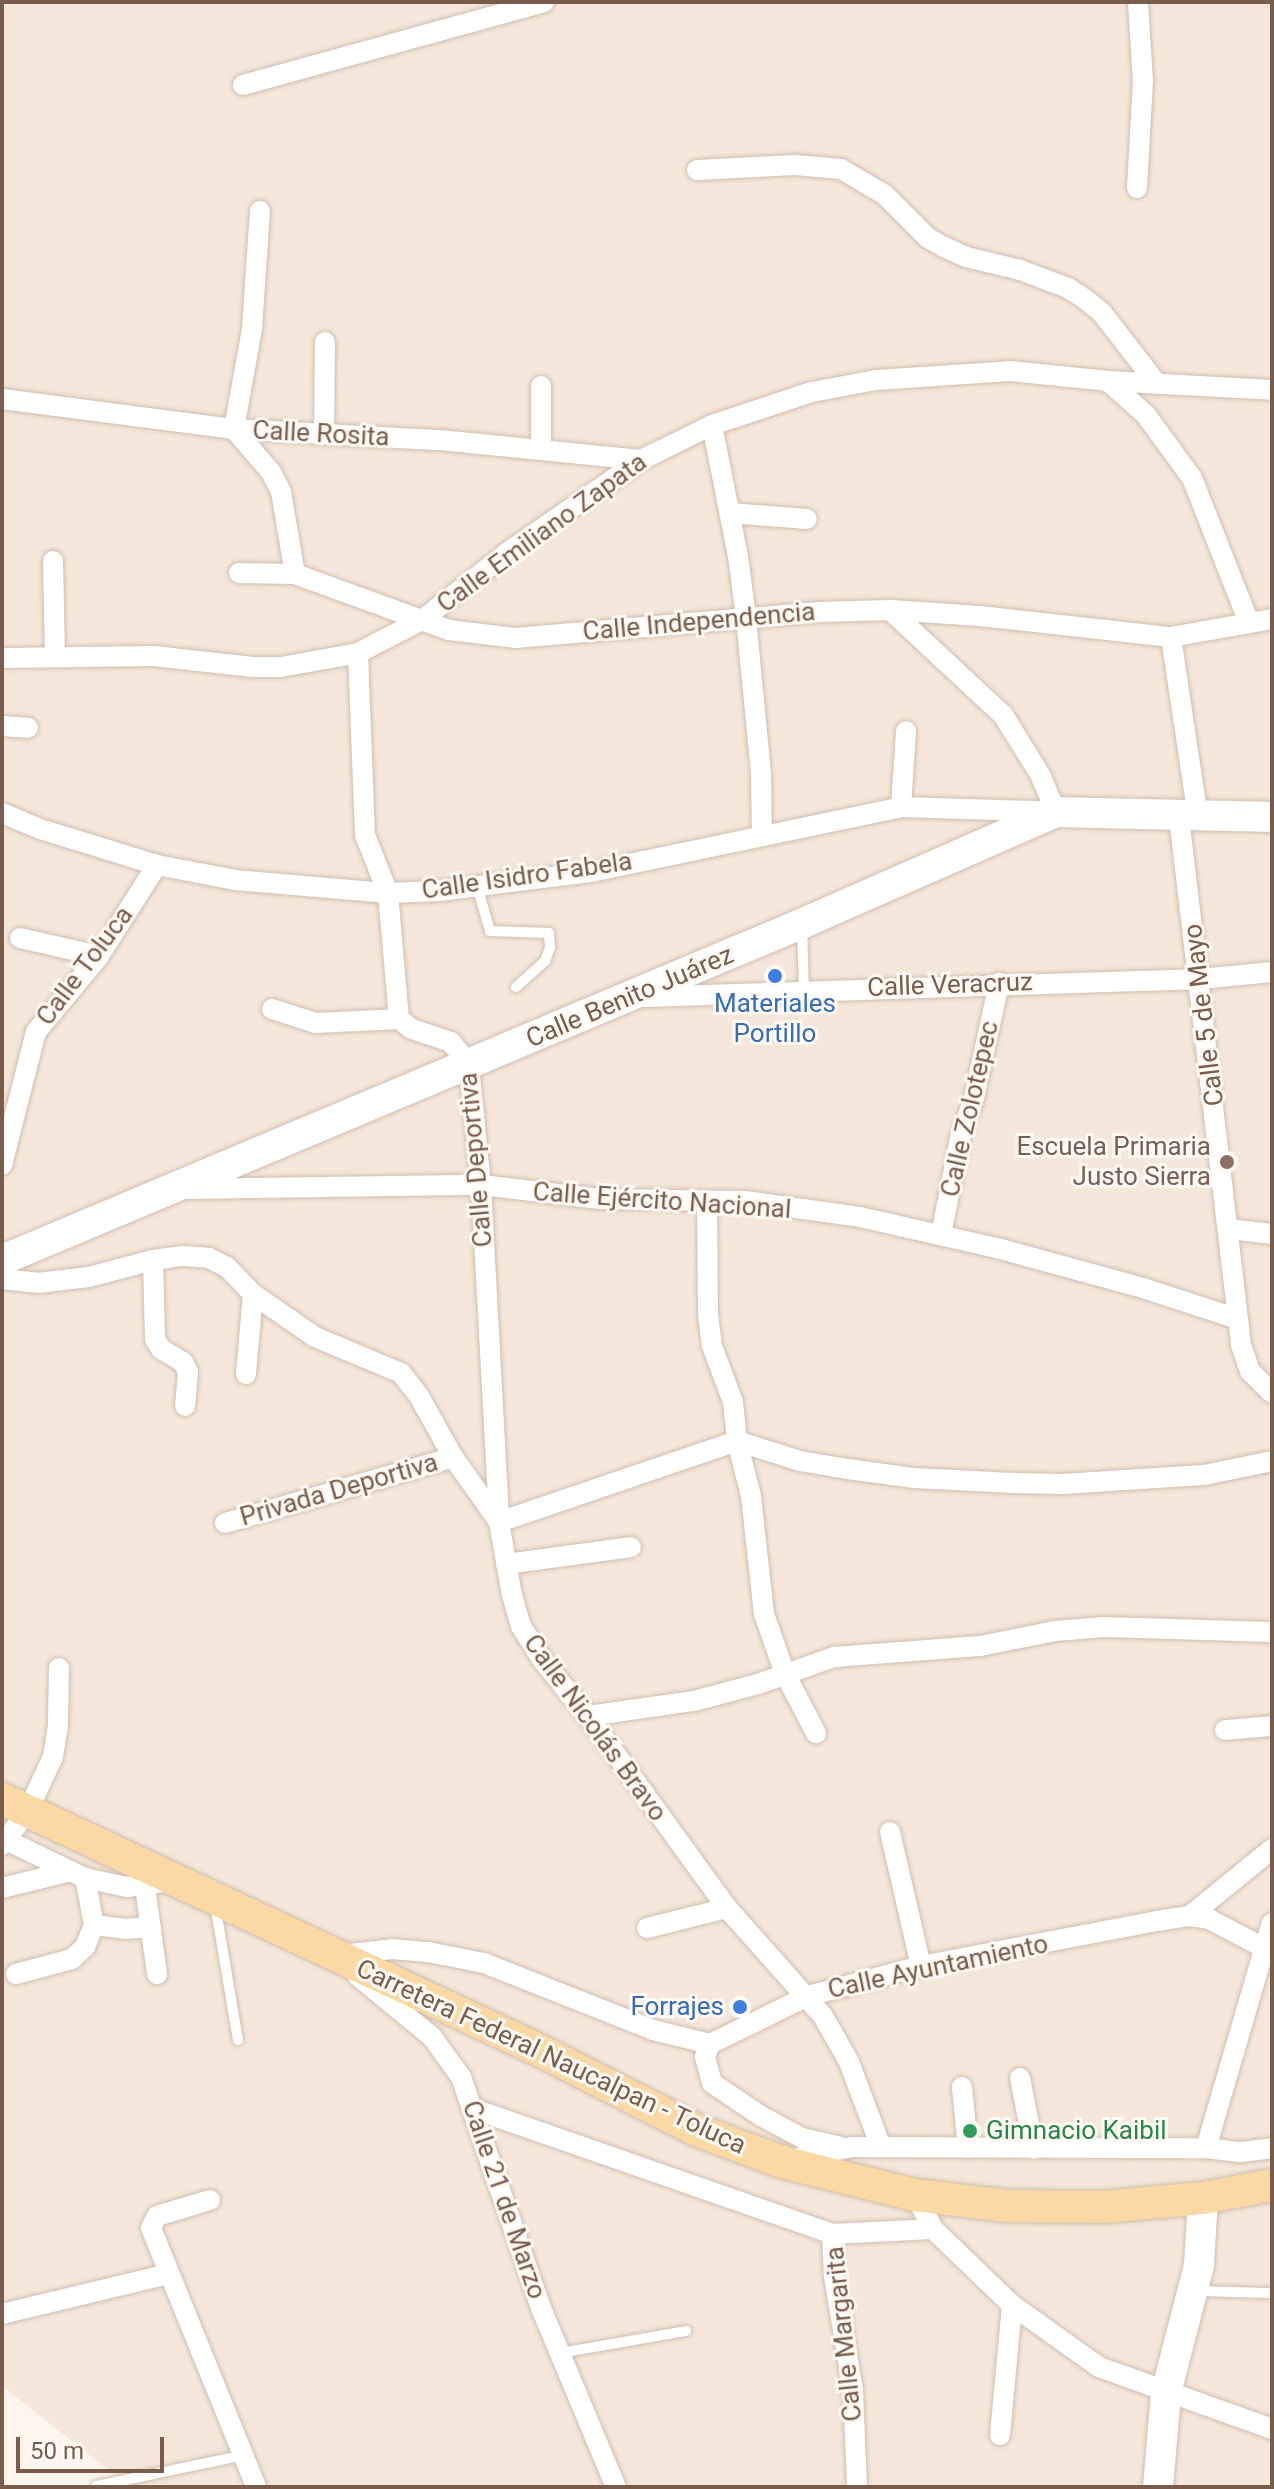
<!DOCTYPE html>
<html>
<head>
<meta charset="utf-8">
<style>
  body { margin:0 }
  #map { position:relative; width:1274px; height:2489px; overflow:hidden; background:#fdf6ec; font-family:Roboto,sans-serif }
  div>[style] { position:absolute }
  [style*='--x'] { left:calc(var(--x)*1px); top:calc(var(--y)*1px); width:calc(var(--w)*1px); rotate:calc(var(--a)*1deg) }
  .residential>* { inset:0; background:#f5e8da }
  .roads { filter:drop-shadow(0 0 2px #d1beb0) drop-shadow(0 0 2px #d1beb0) }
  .lane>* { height:10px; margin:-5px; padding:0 5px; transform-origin:5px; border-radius:5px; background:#fff }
  .street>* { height:20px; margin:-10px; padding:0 10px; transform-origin:10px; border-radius:10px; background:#fff }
  .secondary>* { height:30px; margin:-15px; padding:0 15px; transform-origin:15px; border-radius:15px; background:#fff }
  .primary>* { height:32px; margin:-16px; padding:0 16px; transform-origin:16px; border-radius:16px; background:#fbd9a5 }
  .dots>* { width:22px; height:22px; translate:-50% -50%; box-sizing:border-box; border:4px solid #fffaf3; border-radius:50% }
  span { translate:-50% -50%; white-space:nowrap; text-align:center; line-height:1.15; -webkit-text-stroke:6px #fffaf3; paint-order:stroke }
  .street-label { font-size:26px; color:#7a5c4d }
  .shop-label { font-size:26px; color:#366cbe }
  .right { translate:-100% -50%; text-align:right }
  .education-label { font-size:26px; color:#785e54 }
  .leisure-label { font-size:26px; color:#27864d }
  .left { translate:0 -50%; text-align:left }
  .frame { position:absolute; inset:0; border:4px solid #7a5c4d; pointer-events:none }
  .scale { position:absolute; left:16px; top:2437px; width:148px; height:36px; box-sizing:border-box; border:4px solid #7a5c4d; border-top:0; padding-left:10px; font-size:24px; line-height:28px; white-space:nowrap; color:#7a5c4d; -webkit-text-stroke:6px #fffaf3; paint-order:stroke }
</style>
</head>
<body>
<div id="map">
  <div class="residential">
    <div style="clip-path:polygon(2px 2px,1272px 2px,1272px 2487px,130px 2487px,2px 2386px)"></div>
  </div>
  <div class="roads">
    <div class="lane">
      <div style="--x:477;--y:886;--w:47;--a:73.9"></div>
      <div style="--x:490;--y:931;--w:59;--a:1.9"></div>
      <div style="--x:549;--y:933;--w:15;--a:86"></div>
      <div style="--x:550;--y:948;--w:14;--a:111"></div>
      <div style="--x:545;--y:961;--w:39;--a:138"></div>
      <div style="--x:802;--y:928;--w:62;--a:88.2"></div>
      <div style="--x:215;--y:1904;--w:138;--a:80.4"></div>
      <div style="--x:1195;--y:2291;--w:77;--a:1.5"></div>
      <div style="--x:560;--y:2353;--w:128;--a:-9.9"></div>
      <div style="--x:96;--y:2486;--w:151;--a:-11.8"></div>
    </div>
    <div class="street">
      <div style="--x:243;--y:85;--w:312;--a:-15.4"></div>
      <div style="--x:697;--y:170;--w:98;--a:-2.9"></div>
      <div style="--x:795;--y:165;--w:46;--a:5"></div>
      <div style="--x:841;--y:169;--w:51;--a:30.6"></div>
      <div style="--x:885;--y:195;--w:61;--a:45"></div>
      <div style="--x:928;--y:238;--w:18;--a:29"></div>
      <div style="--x:944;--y:247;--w:24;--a:24"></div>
      <div style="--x:966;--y:257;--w:56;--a:13.5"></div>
      <div style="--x:1020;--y:270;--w:51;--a:20.6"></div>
      <div style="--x:1068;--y:288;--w:20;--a:33"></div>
      <div style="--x:1085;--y:299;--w:22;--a:39"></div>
      <div style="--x:1102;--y:313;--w:90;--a:52.2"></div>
      <div style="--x:1137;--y:188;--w:106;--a:-86.8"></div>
      <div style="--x:1143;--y:82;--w:80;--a:-93.6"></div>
      <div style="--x:260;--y:211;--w:118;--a:93.9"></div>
      <div style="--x:252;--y:329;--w:102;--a:100.2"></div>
      <div style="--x:234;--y:429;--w:57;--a:49.3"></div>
      <div style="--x:271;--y:472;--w:22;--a:63"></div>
      <div style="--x:281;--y:492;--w:83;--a:80.3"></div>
      <div style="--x:1108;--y:381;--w:51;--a:41.8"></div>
      <div style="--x:1146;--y:415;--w:78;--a:53.9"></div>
      <div style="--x:1192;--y:478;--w:156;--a:68.5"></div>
      <div style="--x:2;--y:399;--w:234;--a:7.4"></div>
      <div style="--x:234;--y:429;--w:206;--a:3.1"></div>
      <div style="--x:440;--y:440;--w:202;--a:5.7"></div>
      <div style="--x:712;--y:425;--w:134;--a:78.8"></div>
      <div style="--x:738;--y:556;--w:63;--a:82.6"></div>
      <div style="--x:746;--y:618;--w:157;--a:84.5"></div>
      <div style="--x:761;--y:774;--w:61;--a:89.1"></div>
      <div style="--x:324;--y:434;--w:92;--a:-89.4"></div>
      <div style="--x:541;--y:448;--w:62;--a:-90"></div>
      <div style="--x:730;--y:513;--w:77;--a:4.5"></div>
      <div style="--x:53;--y:561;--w:96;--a:88.8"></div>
      <div style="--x:239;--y:573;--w:56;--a:1"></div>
      <div style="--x:295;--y:574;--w:164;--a:20"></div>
      <div style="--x:449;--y:630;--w:66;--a:6.9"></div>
      <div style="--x:515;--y:638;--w:305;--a:-4.9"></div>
      <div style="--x:819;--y:612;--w:71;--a:-1.6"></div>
      <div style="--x:890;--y:610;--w:90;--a:3.8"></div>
      <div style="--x:980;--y:616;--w:192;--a:6.3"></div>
      <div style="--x:1171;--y:637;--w:103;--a:-10.1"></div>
      <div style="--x:1171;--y:637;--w:183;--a:81.5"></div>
      <div style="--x:358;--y:653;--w:182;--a:87.8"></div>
      <div style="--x:365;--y:835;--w:62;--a:68.4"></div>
      <div style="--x:388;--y:893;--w:126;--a:85"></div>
      <div style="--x:399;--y:1019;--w:16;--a:38"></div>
      <div style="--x:412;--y:1029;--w:41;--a:18.4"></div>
      <div style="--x:451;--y:1042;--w:29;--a:52"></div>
      <div style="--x:469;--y:1065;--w:121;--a:84.3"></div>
      <div style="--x:481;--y:1185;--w:337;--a:86.9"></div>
      <div style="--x:499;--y:1522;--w:74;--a:79.9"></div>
      <div style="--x:512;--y:1595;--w:32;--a:74"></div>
      <div style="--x:521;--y:1626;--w:41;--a:57.8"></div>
      <div style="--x:543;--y:1661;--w:71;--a:50.7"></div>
      <div style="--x:588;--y:1716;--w:237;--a:54.1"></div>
      <div style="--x:727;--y:1908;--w:144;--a:48.4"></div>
      <div style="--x:823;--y:2016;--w:53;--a:60.5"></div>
      <div style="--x:849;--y:2062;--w:91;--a:69.4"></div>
      <div style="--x:2;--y:658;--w:152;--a:-0.8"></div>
      <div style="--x:154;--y:656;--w:99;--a:6.4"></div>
      <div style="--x:252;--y:667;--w:29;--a:0"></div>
      <div style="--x:281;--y:667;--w:78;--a:-10.3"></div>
      <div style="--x:358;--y:653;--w:72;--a:-27.3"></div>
      <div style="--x:422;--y:620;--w:110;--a:-38.3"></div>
      <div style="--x:508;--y:552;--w:162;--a:-34.7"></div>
      <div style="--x:641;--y:460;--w:79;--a:-26.2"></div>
      <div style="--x:712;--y:425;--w:105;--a:-18.3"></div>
      <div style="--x:812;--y:392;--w:65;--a:-10.6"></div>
      <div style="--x:876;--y:380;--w:134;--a:-3.8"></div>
      <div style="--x:1010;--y:371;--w:99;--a:5.8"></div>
      <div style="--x:1108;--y:381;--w:164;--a:3.1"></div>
      <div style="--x:2;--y:726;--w:26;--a:4"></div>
      <div style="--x:901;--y:807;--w:76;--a:-86.2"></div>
      <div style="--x:2;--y:813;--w:41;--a:22.8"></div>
      <div style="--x:40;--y:829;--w:122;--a:17.1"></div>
      <div style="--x:157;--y:865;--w:79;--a:10.9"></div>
      <div style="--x:235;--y:880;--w:154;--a:4.9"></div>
      <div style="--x:388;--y:893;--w:51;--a:-2.2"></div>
      <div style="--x:439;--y:891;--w:153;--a:-7.1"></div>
      <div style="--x:591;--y:872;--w:317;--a:-11.8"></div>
      <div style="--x:901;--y:807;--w:155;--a:1.8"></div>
      <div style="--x:1056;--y:812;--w:39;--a:-113"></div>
      <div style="--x:1041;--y:776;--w:72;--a:-121.9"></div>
      <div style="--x:1003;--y:715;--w:154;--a:-137.1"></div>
      <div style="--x:1179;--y:817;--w:532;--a:83.3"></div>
      <div style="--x:1241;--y:1345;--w:28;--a:71"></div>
      <div style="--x:1250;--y:1371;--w:31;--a:45"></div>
      <div style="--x:20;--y:938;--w:81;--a:12.8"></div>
      <div style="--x:644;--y:997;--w:556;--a:-1.85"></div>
      <div style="--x:1200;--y:979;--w:72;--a:-5.6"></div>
      <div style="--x:272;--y:1009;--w:46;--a:17.7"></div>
      <div style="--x:316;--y:1023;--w:83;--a:-2.8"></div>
      <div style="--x:2;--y:1165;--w:137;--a:-75.7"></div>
      <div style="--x:36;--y:1032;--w:99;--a:-50.3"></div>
      <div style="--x:99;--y:956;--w:108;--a:-57.5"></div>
      <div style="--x:184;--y:1189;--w:297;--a:-0.8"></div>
      <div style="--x:481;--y:1185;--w:120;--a:6.7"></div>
      <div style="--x:600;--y:1199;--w:145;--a:0.8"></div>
      <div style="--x:745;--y:1201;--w:116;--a:7.9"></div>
      <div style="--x:860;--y:1217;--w:140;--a:12.8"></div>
      <div style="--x:997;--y:1248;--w:151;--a:15.3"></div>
      <div style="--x:1143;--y:1288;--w:100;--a:18.1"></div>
      <div style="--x:707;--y:1201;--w:113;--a:89.5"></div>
      <div style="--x:708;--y:1314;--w:32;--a:83"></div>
      <div style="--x:712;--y:1346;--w:60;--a:69.4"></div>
      <div style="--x:733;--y:1402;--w:39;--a:84"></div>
      <div style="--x:737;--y:1441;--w:57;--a:75.7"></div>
      <div style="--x:751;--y:1496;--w:119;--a:83.7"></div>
      <div style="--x:764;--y:1614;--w:64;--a:70.7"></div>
      <div style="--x:785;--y:1674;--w:67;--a:62.3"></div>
      <div style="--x:1229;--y:1229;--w:43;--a:6.6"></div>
      <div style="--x:941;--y:1235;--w:99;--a:-78.9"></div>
      <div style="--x:960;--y:1138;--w:42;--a:-70.7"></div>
      <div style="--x:974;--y:1098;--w:118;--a:-77.7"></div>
      <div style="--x:153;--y:1260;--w:79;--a:88.5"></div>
      <div style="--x:155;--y:1339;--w:12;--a:59"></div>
      <div style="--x:161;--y:1349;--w:26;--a:31"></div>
      <div style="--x:183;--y:1362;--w:11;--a:63"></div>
      <div style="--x:188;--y:1372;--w:34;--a:95"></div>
      <div style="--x:2;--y:1279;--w:36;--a:6"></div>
      <div style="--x:38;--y:1283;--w:51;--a:-6.7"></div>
      <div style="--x:89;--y:1277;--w:66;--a:-14.9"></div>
      <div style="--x:153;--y:1260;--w:30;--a:-8"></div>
      <div style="--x:183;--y:1256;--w:26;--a:4"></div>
      <div style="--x:209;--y:1258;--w:20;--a:27"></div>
      <div style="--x:227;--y:1267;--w:37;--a:46"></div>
      <div style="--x:253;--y:1294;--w:75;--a:34.7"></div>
      <div style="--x:315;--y:1337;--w:93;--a:22.7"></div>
      <div style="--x:401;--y:1373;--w:29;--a:52"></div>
      <div style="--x:419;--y:1396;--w:70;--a:60.9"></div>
      <div style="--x:453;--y:1457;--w:80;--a:54.7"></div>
      <div style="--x:246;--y:1374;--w:80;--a:-85"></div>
      <div style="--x:499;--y:1522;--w:251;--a:-18.8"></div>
      <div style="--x:737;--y:1441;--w:66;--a:17.6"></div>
      <div style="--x:800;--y:1461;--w:49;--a:9.5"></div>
      <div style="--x:848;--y:1469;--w:67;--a:7.8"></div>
      <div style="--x:914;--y:1478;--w:99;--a:2.9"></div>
      <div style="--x:1013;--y:1483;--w:49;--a:1.2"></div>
      <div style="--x:1062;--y:1484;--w:142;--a:-3.6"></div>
      <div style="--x:1204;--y:1475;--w:69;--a:-11.6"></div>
      <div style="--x:225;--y:1523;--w:237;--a:-16.1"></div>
      <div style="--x:506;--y:1564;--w:126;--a:-7.7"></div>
      <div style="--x:588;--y:1716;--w:107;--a:-8.1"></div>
      <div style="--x:694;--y:1701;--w:66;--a:-14.9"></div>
      <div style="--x:758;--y:1684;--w:81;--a:-19.6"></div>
      <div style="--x:834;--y:1657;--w:146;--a:-4.3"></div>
      <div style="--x:980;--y:1646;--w:76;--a:-11.3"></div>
      <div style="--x:1055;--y:1631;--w:49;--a:-4.7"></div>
      <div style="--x:1104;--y:1627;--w:168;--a:1.7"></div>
      <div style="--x:1225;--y:1730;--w:47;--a:-4.9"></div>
      <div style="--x:890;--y:1832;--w:138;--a:77"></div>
      <div style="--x:2;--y:1838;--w:92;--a:25.7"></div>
      <div style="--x:85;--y:1878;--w:43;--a:12.1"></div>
      <div style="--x:127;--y:1887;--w:43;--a:-7.9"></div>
      <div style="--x:2;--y:1845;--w:41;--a:-52.9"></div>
      <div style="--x:27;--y:1812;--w:61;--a:-64.7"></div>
      <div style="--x:53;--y:1757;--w:33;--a:-81"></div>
      <div style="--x:58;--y:1724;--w:56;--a:-89"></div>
      <div style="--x:145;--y:1887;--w:88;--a:82.1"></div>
      <div style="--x:2;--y:1888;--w:71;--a:-13.8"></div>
      <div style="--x:1190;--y:1916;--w:106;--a:-39.3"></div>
      <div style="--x:94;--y:1925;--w:32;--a:7"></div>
      <div style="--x:126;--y:1929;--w:25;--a:-5"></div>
      <div style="--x:647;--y:1928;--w:82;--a:-14"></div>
      <div style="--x:342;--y:1955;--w:50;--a:-6.8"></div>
      <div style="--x:392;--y:1949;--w:36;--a:5"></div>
      <div style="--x:428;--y:1952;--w:57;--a:11.1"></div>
      <div style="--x:484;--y:1963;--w:182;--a:21.6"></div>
      <div style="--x:653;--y:2030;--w:59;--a:13.8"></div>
      <div style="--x:710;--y:2044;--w:109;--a:-26.1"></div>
      <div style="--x:808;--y:1996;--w:117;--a:-14.9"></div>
      <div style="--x:921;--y:1966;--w:240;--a:-10.8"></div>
      <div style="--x:1157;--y:1921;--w:33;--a:-9"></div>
      <div style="--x:1190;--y:1916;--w:19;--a:9"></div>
      <div style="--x:1209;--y:1919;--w:60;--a:27.8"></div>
      <div style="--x:1262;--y:1947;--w:10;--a:6"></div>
      <div style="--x:16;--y:1974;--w:58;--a:-15"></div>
      <div style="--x:72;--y:1959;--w:18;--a:-43"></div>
      <div style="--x:85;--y:1947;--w:24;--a:-68"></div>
      <div style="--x:94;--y:1925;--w:48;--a:-100.8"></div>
      <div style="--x:358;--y:1976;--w:96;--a:39.5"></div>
      <div style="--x:432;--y:2037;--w:49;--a:54.1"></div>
      <div style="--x:461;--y:2077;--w:244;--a:70.9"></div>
      <div style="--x:541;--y:2308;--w:194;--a:67.3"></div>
      <div style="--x:710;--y:2044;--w:14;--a:111"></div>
      <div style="--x:705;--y:2057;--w:27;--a:75"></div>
      <div style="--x:712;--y:2083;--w:59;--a:34"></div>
      <div style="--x:761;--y:2116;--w:47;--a:28.2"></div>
      <div style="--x:802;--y:2138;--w:39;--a:13"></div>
      <div style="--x:1020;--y:2078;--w:72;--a:78.8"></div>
      <div style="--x:962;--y:2087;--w:61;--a:84.4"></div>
      <div style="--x:471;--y:2108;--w:382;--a:19.2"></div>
      <div style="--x:832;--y:2234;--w:101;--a:-2.8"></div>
      <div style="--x:1206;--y:2148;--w:234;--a:-73.7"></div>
      <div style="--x:794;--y:2159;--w:59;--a:-11.7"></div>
      <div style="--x:852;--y:2147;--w:354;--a:0.2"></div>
      <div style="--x:1206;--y:2148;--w:35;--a:7"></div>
      <div style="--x:1241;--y:2152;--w:31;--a:-7"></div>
      <div style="--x:915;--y:2195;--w:38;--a:62"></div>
      <div style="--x:933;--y:2229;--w:110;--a:43.9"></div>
      <div style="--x:1012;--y:2305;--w:107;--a:35.5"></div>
      <div style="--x:1099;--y:2367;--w:184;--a:19.7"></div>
      <div style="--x:210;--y:2200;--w:55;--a:163.2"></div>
      <div style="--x:157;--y:2216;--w:13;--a:117"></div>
      <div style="--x:151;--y:2228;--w:279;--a:67.9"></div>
      <div style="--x:832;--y:2234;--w:42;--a:87.3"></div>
      <div style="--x:834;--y:2276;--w:117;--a:80.6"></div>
      <div style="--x:853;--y:2391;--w:96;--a:87.6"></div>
      <div style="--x:2;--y:2314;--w:171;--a:-13.5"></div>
      <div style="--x:1000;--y:2435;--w:131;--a:-84.7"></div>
    </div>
    <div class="secondary">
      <div style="--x:2;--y:1260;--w:867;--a:-22.81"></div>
      <div style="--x:801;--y:924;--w:279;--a:-23.7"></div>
      <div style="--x:1056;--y:812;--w:216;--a:1.3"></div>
      <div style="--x:1158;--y:2487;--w:94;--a:-85.1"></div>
      <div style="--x:1166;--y:2393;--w:132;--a:-75.5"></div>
      <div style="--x:1199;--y:2265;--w:67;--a:-86.6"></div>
    </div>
    <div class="primary">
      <div style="--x:2;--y:1799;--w:595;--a:25.06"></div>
      <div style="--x:541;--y:2051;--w:172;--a:27"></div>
      <div style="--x:694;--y:2129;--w:94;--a:20.6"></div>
      <div style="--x:782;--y:2162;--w:137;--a:13.9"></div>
      <div style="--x:915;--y:2195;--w:93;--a:6.8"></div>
      <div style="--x:1007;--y:2206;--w:97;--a:0.6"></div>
      <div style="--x:1104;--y:2207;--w:99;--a:-5.2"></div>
      <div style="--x:1203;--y:2198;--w:70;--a:-10.7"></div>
    </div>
  </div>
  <div class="dots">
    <div style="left:775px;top:976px;background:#3f7fe0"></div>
    <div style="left:1227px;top:1162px;background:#8d6e63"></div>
    <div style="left:740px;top:2007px;background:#3f7fe0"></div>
    <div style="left:970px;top:2131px;background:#2e9e5b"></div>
  </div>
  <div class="street-label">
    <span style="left:321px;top:434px;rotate:3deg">Calle Rosita</span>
    <span style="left:542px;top:533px;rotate:-36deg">Calle Emiliano Zapata</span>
    <span style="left:699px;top:622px;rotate:-5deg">Calle Independencia</span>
    <span style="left:527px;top:876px;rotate:-8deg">Calle Isidro Fabela</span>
    <span style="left:85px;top:966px;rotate:-53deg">Calle Toluca</span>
    <span style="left:950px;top:985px;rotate:-2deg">Calle Veracruz</span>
    <span style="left:630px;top:997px;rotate:-23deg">Calle Benito Juárez</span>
    <span style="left:1204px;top:1015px;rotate:-97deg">Calle 5 de Mayo</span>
    <span style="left:970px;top:1109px;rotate:-77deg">Calle Zolotepec</span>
    <span style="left:476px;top:1160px;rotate:-95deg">Calle Deportiva</span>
    <span style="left:662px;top:1201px;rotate:4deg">Calle Ejército Nacional</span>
    <span style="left:339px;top:1490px;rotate:-16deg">Privada Deportiva</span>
    <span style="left:595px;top:1728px;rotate:54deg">Calle Nicolás Bravo</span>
    <span style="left:938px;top:1967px;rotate:-12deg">Calle Ayuntamiento</span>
    <span style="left:551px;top:2057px;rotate:25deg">Carretera Federal Naucalpan - Toluca</span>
    <span style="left:504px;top:2200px;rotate:71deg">Calle 21 de Marzo</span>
    <span style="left:844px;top:2334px;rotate:-96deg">Calle Margarita</span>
  </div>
  <div class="shop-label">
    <span style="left:775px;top:1019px">Materiales<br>Portillo</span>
    <span class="right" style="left:724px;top:2007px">Forrajes</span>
  </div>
  <div class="education-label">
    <span class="right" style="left:1211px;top:1162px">Escuela Primaria<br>Justo Sierra</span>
  </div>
  <div class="leisure-label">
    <span class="left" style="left:986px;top:2131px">Gimnacio Kaibil</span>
  </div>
  <div class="frame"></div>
  <div class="scale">50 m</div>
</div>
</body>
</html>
